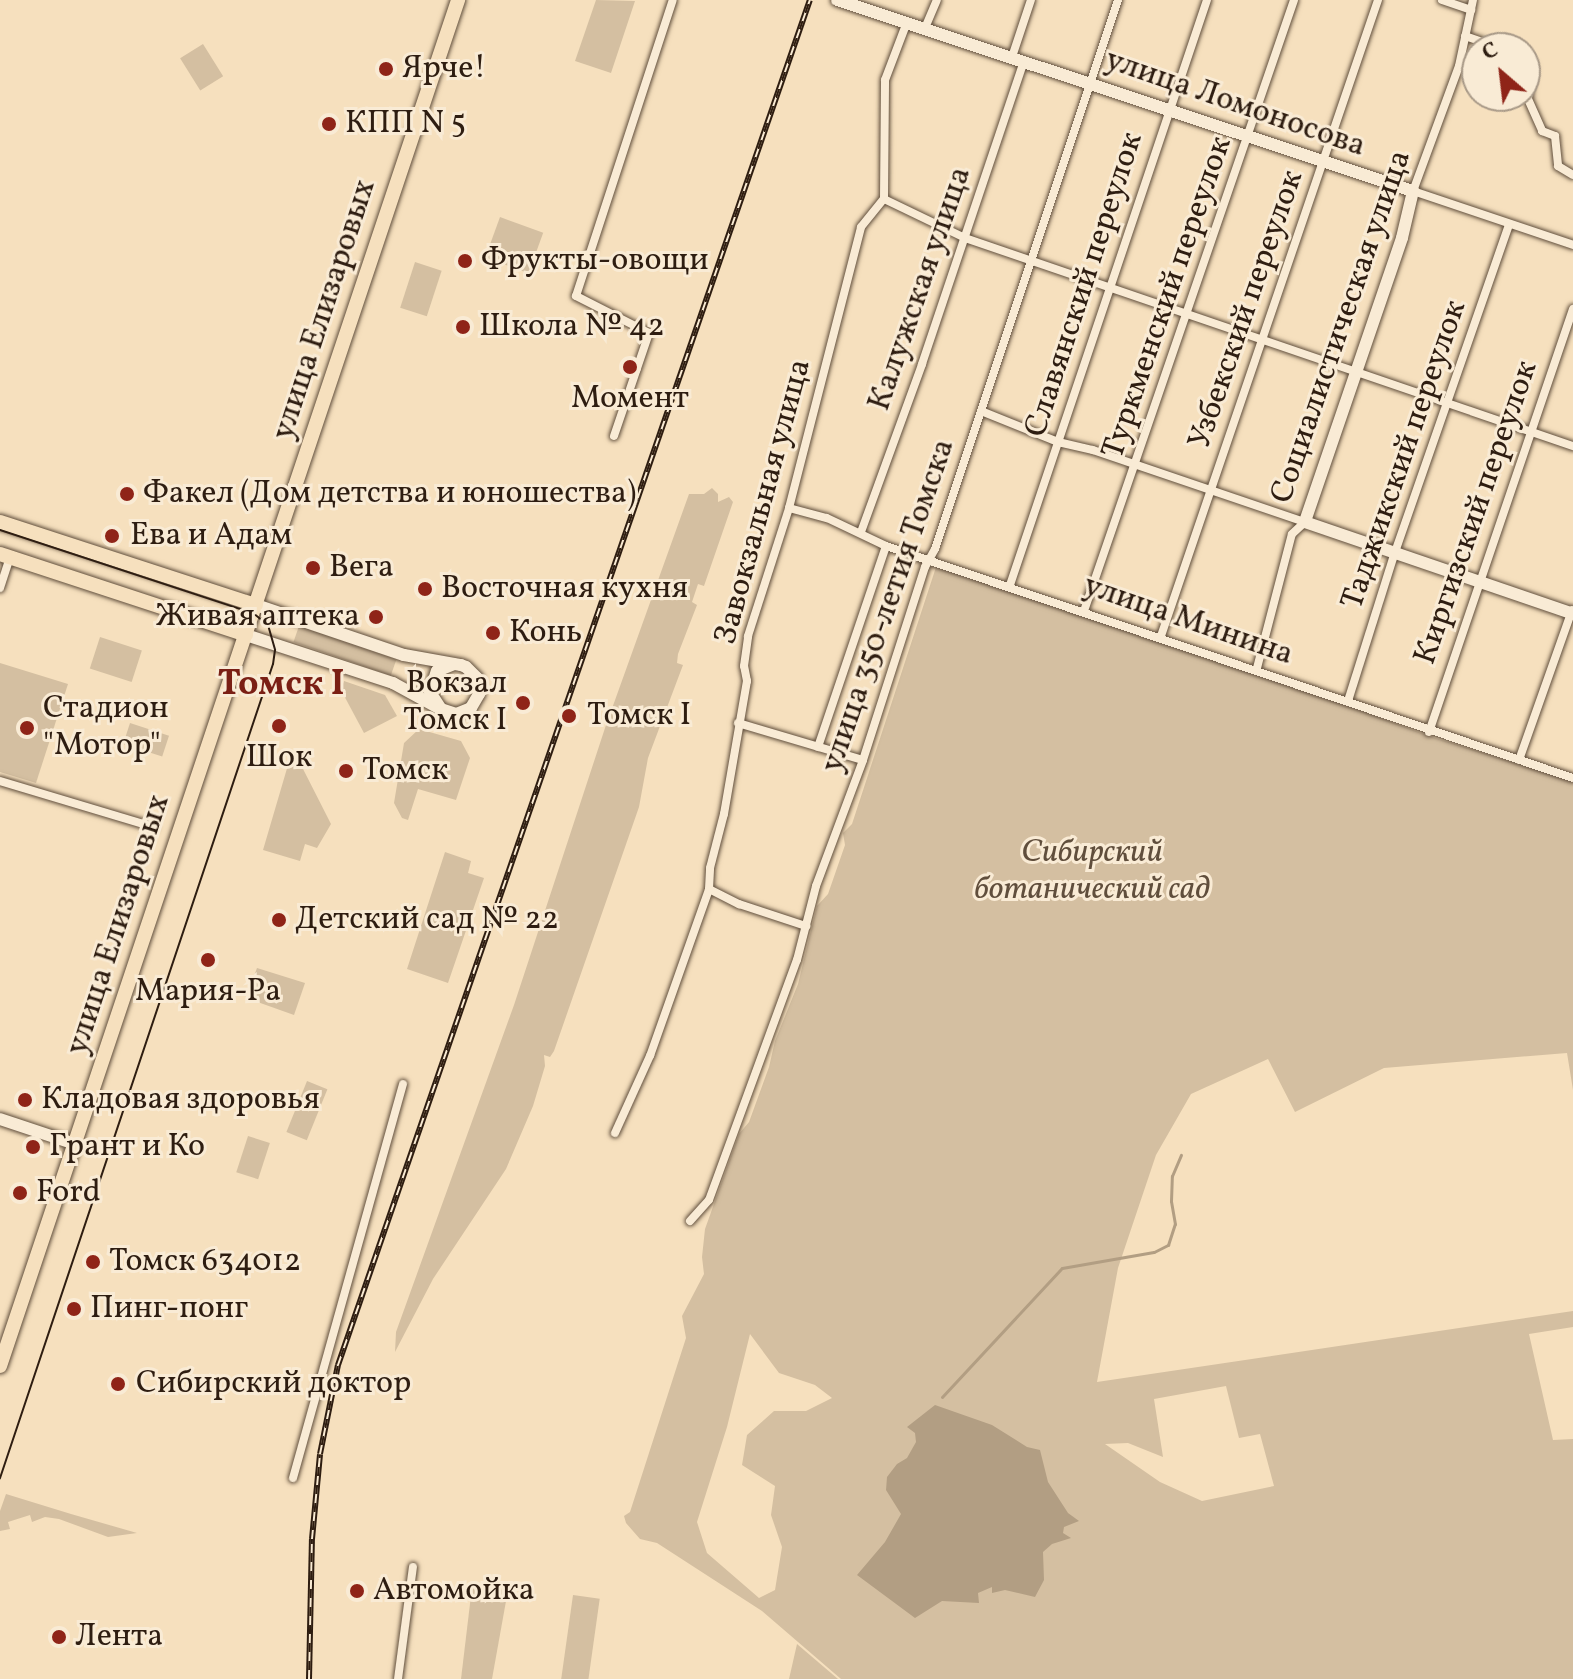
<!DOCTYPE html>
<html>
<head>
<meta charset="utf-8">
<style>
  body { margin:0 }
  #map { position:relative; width:1573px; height:1679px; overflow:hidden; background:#f6e0be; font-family:Vollkorn,serif }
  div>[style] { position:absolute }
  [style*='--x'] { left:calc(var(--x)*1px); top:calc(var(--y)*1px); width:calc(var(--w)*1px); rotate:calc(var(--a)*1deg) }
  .green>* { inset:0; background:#d4bfa1; transform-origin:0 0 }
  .water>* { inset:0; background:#b29e83 }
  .stream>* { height:3px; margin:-1.5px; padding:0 1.5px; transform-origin:1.5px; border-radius:1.5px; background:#b29e83 }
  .roads { filter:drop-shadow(0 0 2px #604e3c) drop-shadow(0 0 2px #604e3c) }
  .street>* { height:8px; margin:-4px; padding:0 4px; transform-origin:4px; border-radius:4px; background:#f9ebd5 }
  .secondary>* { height:12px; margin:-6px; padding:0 6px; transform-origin:6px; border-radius:6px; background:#f9ebd5 }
  .primary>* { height:14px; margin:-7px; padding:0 7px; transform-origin:7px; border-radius:7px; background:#f6e0be }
  .tram>* { height:2px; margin:-1px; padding:0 1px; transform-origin:1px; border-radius:1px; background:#2e1d11 }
  .rail>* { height:6px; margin-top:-3px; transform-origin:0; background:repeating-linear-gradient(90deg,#f9ebd5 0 9px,#2e1d11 0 18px); box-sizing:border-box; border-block:2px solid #2e1d11 }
  .dots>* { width:22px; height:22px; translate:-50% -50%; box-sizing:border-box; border:4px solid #f9ebd5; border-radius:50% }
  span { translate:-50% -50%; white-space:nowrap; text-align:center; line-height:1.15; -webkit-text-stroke:6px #f9ebd5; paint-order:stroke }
  .poi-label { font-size:32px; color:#2e1d11 }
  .left { translate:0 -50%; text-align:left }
  .right { translate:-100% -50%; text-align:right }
  .street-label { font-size:32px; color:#2e1d11 }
  .park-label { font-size:32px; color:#604e3c; font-style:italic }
  .quarter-label { font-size:36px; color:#7a1f14; font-weight:700 }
  .north { position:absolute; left:1461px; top:32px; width:80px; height:80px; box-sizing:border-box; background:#f9ebd5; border:2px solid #a89987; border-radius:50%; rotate:332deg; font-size:22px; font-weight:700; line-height:32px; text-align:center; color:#2e1d11 }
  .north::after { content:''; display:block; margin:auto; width:28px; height:36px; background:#8f2418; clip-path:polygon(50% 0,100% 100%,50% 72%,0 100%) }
</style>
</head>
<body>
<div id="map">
  <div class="green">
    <div style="clip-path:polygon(596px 0,635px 1px,611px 73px,575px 61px)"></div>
    <div style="left:203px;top:44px;width:38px;height:27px;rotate:58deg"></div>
    <div style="left:500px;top:217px;width:46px;height:43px;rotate:20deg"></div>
    <div style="left:415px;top:262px;width:28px;height:48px;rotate:18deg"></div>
    <div style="clip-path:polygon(712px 488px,718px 494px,718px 502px,729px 497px,733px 502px,704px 586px,698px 584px,692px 602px,697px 605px,678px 654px,677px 663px,683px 665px,648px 758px,639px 807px,554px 1051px,550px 1057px,544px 1055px,545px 1066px,533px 1106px,506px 1169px,433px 1279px,395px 1352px,396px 1332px,514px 1005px,605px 728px,689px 494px,704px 494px)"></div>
    <div style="clip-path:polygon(evenodd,937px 564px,1257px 672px,1429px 736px,1573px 781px,1573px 1090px,1567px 1053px,1384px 1068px,1295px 1112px,1268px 1059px,1191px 1094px,1156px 1155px,1118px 1268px,1097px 1382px,1573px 1311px,1573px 1327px,1529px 1334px,1553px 1440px,1573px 1439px,1573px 1679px,841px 1679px,762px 1611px,657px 1543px,640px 1539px,626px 1523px,624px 1516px,630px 1512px,686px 1338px,682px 1316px,704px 1274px,702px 1257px,705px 1229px,739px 1134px,749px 1122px,769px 1067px,775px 1041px,798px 984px,817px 906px,828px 894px,845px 845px,843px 833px,852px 824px,937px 564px,750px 1334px,779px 1373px,815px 1385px,832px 1398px,806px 1411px,774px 1411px,747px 1435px,742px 1465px,775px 1486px,771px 1515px,782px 1547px,775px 1590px,759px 1598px,707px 1553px,697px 1522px,727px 1427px,750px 1334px,937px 564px,1226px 1386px,1239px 1438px,1260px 1434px,1274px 1486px,1202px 1501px,1160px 1482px,1105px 1444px,1128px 1443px,1163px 1457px,1154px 1399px,1226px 1386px)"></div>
    <div style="left:299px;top:626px;width:103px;height:17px;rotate:19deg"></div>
    <div style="left:100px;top:637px;width:44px;height:33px;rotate:18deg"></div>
    <div style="clip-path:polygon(0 663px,68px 684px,36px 783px,0 772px)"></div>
    <div style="clip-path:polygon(344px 681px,385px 695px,397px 716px,364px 733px,341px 690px)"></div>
    <div style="left:130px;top:723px;width:41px;height:22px;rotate:18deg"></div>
    <div style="clip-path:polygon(419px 729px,461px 741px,470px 758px,456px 800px,418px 789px,408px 820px,402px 818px,394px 803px,404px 743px)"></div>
    <div style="clip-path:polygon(288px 765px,301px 765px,331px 824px,317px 848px,305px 844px,300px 861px,263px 850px)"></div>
    <div style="clip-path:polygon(445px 852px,471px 861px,468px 873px,484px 878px,448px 983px,407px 969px)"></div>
    <div style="clip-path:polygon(257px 968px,305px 983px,294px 1015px,252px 1000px,248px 992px)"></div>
    <div style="left:307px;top:1081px;width:22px;height:55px;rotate:22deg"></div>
    <div style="left:248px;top:1136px;width:23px;height:38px;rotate:18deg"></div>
    <div style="clip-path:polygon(6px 1494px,71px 1514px,137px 1533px,108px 1537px,59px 1519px,45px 1517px,32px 1522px,30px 1515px,8px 1522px,10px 1529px,0 1531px,0 1511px)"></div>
    <div style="clip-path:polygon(472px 1587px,508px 1590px,492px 1679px,461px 1679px)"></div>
    <div style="left:573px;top:1595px;width:27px;height:85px;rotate:8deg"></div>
    <div style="clip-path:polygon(797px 1644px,838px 1679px,789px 1679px)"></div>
  </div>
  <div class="water">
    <div style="clip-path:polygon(935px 1405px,992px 1425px,1027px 1447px,1040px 1450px,1048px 1482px,1068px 1513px,1079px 1521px,1064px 1527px,1063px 1533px,1071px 1538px,1052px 1544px,1043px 1552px,1044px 1580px,1035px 1597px,1005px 1590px,992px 1593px,992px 1587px,978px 1593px,979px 1603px,942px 1601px,915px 1618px,857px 1575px,885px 1542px,901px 1514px,886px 1490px,887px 1477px,897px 1464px,907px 1458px,916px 1442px,915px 1433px,907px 1427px)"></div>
  </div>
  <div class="stream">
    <div style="--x:942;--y:1397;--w:176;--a:-47.1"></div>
    <div style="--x:1062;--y:1268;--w:93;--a:-9.9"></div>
    <div style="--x:1154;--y:1252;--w:16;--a:-27"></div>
    <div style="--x:1168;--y:1245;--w:22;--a:-72"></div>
    <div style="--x:1175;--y:1224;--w:23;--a:-100"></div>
    <div style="--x:1171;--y:1201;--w:25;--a:-88"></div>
    <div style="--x:1172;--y:1176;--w:23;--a:-67"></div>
  </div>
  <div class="roads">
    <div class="street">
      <div style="--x:1442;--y:0;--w:31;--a:19"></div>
      <div style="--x:1473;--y:0;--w:67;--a:102"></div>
      <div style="--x:1459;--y:66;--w:133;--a:110.2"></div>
      <div style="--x:1413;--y:191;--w:169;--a:18.6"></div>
      <div style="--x:925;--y:28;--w:30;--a:-67"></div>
      <div style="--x:1465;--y:36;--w:37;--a:19"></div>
      <div style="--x:1525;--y:56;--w:12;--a:55"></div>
      <div style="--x:1532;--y:66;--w:33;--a:97"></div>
      <div style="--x:1528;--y:99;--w:35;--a:66"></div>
      <div style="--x:1542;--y:131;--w:14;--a:21"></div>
      <div style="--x:1555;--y:136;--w:30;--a:84"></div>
      <div style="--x:1558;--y:166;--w:17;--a:31"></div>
      <div style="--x:1012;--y:57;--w:60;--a:-71.6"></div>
      <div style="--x:884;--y:199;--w:90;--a:25.7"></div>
      <div style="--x:965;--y:238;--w:643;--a:18.89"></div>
      <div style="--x:981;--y:411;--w:83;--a:21.9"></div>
      <div style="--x:1058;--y:442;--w:36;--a:13"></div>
      <div style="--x:1093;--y:450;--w:224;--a:18.8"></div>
      <div style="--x:614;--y:436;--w:109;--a:-71.2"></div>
      <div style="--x:649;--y:333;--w:82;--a:-153.1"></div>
      <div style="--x:576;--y:296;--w:311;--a:-71.9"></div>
      <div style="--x:789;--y:508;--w:39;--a:15"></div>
      <div style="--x:827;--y:518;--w:65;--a:25.4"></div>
      <div style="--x:886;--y:546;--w:725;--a:18.66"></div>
      <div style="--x:861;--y:532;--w:179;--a:-70"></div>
      <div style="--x:922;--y:364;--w:320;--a:-71.4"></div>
      <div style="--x:1010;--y:585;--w:617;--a:-71.39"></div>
      <div style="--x:0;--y:588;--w:33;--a:-72"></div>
      <div style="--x:1084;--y:611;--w:646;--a:-71.03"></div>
      <div style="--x:1161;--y:636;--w:672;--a:-71.16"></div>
      <div style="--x:1257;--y:668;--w:138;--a:-75.4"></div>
      <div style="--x:1292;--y:534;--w:18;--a:-43"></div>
      <div style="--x:1348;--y:701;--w:153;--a:-72.5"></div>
      <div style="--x:1394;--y:555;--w:349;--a:-70.8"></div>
      <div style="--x:738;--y:723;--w:130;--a:16.5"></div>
      <div style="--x:1429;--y:732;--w:447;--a:-71.2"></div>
      <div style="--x:818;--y:747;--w:212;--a:-71.3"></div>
      <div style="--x:1519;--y:760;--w:159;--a:-70.5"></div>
      <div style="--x:0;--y:781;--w:160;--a:16.7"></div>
      <div style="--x:709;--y:889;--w:34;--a:27"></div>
      <div style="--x:739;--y:904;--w:71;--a:18.2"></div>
      <div style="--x:615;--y:1133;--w:85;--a:-65.6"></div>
      <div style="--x:650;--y:1056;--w:177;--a:-70.5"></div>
      <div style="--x:709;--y:889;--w:21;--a:-87"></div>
      <div style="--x:710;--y:868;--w:56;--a:-75.5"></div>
      <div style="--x:724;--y:814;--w:135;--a:-80.2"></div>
      <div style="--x:747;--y:681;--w:15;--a:-101"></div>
      <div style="--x:744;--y:666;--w:30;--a:-82"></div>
      <div style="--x:748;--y:636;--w:134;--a:-72.2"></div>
      <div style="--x:789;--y:508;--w:290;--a:-75.6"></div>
      <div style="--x:861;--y:227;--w:36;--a:-51"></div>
      <div style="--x:884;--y:199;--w:119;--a:-89.5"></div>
      <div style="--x:885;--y:80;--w:62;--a:-69.2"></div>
      <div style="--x:690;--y:1221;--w:28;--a:-48"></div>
      <div style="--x:709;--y:1200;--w:256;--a:-69.9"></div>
      <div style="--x:797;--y:960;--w:76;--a:-75.6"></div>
      <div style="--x:816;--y:886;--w:134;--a:-69.5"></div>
      <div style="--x:863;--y:760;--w:203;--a:-72.2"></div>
      <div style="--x:925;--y:567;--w:21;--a:-61"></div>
      <div style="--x:935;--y:549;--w:579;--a:-71.57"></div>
      <div style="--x:293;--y:1478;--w:409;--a:-74.4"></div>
      <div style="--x:398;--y:1679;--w:113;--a:-82.4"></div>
    </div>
    <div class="secondary">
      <div style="--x:837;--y:0;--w:607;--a:18.35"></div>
      <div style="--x:1413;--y:191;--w:48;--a:103.2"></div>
      <div style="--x:1402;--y:238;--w:300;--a:108.9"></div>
      <div style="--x:1305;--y:522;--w:283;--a:18.9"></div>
      <div style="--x:256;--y:605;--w:156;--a:18.7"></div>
      <div style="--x:404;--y:655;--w:58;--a:10"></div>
      <div style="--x:461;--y:665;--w:5;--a:22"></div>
      <div style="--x:466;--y:667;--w:16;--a:45"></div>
      <div style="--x:477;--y:678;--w:16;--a:83"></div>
      <div style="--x:479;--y:694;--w:16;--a:120"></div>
      <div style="--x:471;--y:708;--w:16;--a:158"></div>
      <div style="--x:456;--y:714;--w:16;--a:-162"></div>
      <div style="--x:441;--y:709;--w:20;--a:-123"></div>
      <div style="--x:430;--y:692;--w:22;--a:-72"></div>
      <div style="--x:437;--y:671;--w:18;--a:-22"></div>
      <div style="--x:246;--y:635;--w:155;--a:18.1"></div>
      <div style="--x:393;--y:683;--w:50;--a:28.6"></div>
      <div style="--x:0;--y:1119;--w:79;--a:18.4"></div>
    </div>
    <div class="primary">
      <div style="--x:0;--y:522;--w:269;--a:18"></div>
      <div style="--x:0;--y:554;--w:259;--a:18.2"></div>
      <div style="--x:0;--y:1366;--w:1441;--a:-71.46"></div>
    </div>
  </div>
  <div class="tram">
    <div style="--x:0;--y:530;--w:266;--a:18.2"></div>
    <div style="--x:253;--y:613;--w:19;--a:39"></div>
    <div style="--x:268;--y:625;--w:26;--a:74"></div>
    <div style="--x:275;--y:650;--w:14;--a:98"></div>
    <div style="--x:273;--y:664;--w:859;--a:108.54"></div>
  </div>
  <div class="rail">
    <div style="--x:309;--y:1679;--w:140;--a:-88.8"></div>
    <div style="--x:312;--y:1539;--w:85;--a:-84.6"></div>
    <div style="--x:320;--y:1454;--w:91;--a:-78.6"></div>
    <div style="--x:338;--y:1365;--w:1444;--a:-70.93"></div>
  </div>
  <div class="dots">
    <div style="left:386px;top:69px;background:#8f2418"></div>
    <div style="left:329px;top:124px;background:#8f2418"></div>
    <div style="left:465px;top:261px;background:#8f2418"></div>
    <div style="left:463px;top:327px;background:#8f2418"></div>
    <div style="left:630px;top:367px;background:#8f2418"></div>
    <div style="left:127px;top:494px;background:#8f2418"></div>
    <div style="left:112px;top:536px;background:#8f2418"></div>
    <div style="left:313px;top:568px;background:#8f2418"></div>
    <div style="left:425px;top:589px;background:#8f2418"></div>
    <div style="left:376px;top:617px;background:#8f2418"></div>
    <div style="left:493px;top:633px;background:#8f2418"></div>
    <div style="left:523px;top:703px;background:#8f2418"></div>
    <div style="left:569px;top:716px;background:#8f2418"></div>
    <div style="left:279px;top:726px;background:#8f2418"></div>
    <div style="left:27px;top:728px;background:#8f2418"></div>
    <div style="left:346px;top:771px;background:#8f2418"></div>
    <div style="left:279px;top:920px;background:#8f2418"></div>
    <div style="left:208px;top:960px;background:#8f2418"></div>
    <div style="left:25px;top:1100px;background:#8f2418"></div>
    <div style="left:33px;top:1147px;background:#8f2418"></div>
    <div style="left:20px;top:1193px;background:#8f2418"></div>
    <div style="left:93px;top:1262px;background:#8f2418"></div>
    <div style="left:74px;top:1309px;background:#8f2418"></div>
    <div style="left:118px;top:1384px;background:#8f2418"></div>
    <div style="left:357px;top:1591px;background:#8f2418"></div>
    <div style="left:59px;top:1637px;background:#8f2418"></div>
  </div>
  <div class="poi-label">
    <span class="left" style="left:402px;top:69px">Ярче!</span>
    <span class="left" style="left:345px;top:124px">КПП N 5</span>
    <span class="left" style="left:481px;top:261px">Фрукты-овощи</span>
    <span class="left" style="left:479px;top:327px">Школа № 42</span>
    <span style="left:630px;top:399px">Момент</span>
    <span class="left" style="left:143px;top:494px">Факел (Дом детства и юношества)</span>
    <span class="left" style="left:130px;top:536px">Ева и Адам</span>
    <span class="left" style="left:329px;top:568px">Вега</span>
    <span class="left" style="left:441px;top:589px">Восточная кухня</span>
    <span class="right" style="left:360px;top:617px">Живая аптека</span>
    <span class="left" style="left:509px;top:633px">Конь</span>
    <span class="right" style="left:507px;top:703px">Вокзал<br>Томск I</span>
    <span class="left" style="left:43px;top:728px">Стадион<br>"Мотор"</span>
    <span class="left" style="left:587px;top:716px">Томск I</span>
    <span style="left:279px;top:758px">Шок</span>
    <span class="left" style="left:362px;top:771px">Томск</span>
    <span class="left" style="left:295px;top:920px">Детский сад № 22</span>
    <span style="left:208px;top:992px">Мария-Ра</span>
    <span class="left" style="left:41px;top:1100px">Кладовая здоровья</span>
    <span class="left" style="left:49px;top:1147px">Грант и Ко</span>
    <span class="left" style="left:36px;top:1193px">Ford</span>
    <span class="left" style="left:109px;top:1262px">Томск 634012</span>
    <span class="left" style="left:90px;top:1309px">Пинг-понг</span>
    <span class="left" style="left:136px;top:1384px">Сибирский доктор</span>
    <span class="left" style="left:373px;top:1591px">Автомойка</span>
    <span class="left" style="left:75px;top:1637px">Лента</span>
  </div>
  <div class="street-label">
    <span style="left:1235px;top:104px;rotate:19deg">улица Ломоносова</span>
    <span style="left:1085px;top:285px;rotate:-72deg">Славянский переулок</span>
    <span style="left:921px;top:289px;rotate:-71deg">Калужская улица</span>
    <span style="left:1168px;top:298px;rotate:-71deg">Туркменский переулок</span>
    <span style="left:325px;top:310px;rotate:-72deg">улица Елизаровых</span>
    <span style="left:1247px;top:310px;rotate:-71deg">Узбекский переулок</span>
    <span style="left:1342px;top:327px;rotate:-71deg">Социалистическая улица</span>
    <span style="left:1405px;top:455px;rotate:-71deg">Таджикский переулок</span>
    <span style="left:764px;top:502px;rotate:-75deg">Завокзальная улица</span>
    <span style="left:1477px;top:513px;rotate:-71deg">Киргизский переулок</span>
    <span style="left:889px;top:606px;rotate:-71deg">улица 350-летия Томска</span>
    <span style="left:1188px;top:621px;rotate:19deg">улица Минина</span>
    <span style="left:119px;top:925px;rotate:-72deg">улица Елизаровых</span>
  </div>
  <div class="park-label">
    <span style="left:1092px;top:872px">Сибирский<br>ботанический сад</span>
  </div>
  <div class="quarter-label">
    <span style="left:281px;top:686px">Томск I</span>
  </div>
  <div class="north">С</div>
</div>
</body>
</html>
